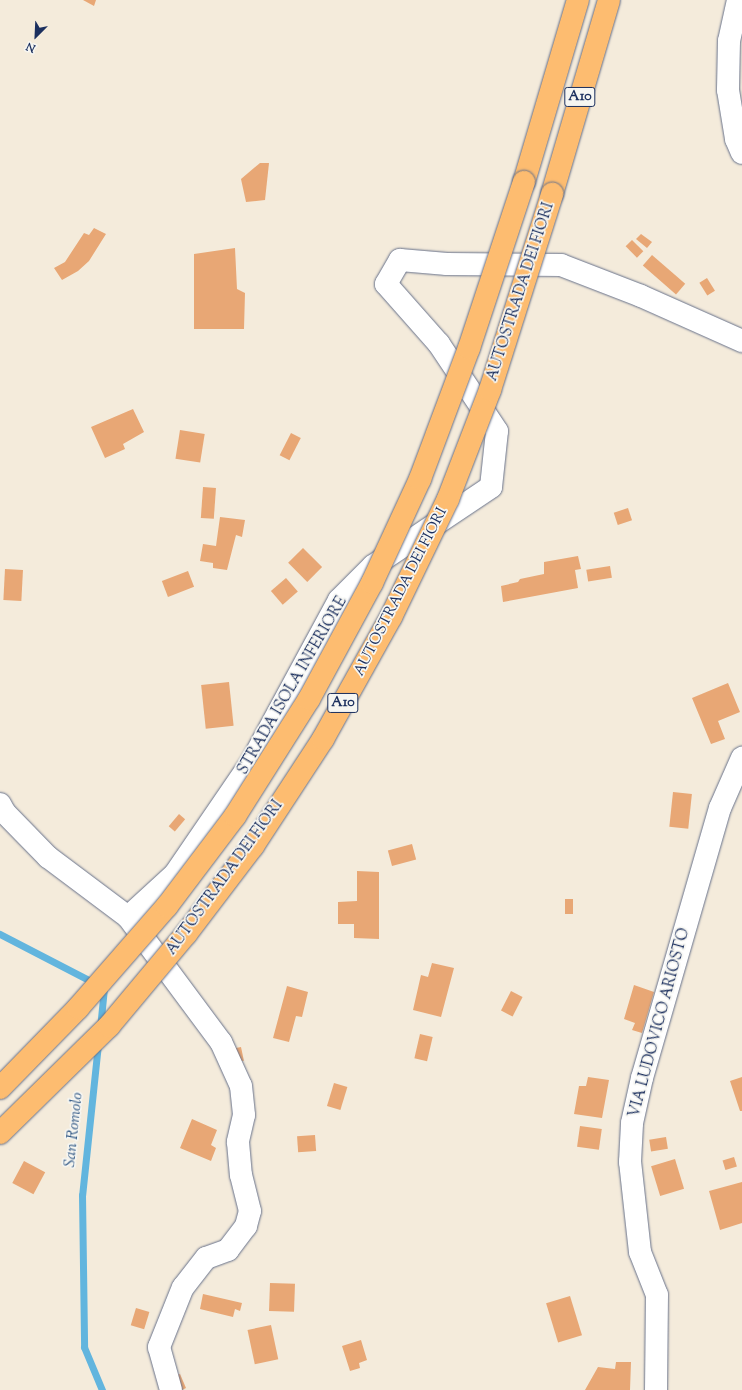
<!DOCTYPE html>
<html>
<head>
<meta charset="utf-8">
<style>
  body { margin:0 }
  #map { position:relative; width:742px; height:1390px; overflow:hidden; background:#f4ebdb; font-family:"Sorts Mill Goudy",serif }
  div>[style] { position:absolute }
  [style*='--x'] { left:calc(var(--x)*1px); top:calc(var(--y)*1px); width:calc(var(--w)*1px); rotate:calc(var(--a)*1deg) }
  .stream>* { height:7px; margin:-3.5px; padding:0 3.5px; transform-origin:3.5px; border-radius:3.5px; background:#62b5de }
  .building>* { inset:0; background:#e8a775; transform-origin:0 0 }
  .roads { filter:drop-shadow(0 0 1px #67718a) drop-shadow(0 0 1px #67718a) }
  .minor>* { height:22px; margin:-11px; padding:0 11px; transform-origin:11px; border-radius:11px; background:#fff }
  .highway>* { height:22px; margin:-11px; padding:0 11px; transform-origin:11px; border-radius:11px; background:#fdbc70 }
  .bridges { filter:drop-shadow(0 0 1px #67718a) drop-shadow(0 0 1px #67718a) }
  .highway-bridge>* { height:22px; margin:-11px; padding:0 11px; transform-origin:11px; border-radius:11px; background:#fdbc70 }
  span { translate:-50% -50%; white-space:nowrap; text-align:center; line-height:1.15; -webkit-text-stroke:3.5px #f6f6f2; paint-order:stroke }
  .shield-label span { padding:1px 3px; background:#f6f6f2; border:1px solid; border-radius:3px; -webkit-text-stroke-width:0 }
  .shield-label { font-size:14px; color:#1b2f5e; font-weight:700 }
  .street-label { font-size:15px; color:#1b2f5e }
  .water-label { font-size:16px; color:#305784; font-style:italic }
  .north { position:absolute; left:16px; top:16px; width:40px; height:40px; -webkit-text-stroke:3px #f6f6f2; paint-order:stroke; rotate:204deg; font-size:11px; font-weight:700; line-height:16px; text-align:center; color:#1b2f5e }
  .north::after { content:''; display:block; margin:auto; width:14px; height:18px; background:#1b2f5e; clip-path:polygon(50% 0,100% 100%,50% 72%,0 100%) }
</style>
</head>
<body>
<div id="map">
  <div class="stream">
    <div style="--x:0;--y:934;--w:117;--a:27.4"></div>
    <div style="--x:104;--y:988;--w:40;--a:95.7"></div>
    <div style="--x:98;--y:1044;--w:152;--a:96"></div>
    <div style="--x:82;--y:1195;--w:152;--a:89.2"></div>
    <div style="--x:84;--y:1347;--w:47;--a:67.3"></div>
  </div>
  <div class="building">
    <div style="clip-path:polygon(83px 0,96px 0,94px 6px)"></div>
    <div style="clip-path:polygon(260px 163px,269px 163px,265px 200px,246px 202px,241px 179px)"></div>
    <div style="clip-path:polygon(94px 228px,106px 234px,89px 261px,78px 271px,62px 280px,54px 268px,65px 262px,84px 233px,89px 235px)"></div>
    <div style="clip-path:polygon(641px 234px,652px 242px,647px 248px,636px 239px)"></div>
    <div style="left:632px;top:240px;width:16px;height:9px;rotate:45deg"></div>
    <div style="clip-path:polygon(235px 248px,237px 289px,245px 293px,244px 329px,194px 329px,194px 254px)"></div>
    <div style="left:652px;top:255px;width:44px;height:14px;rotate:41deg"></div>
    <div style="left:707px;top:278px;width:15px;height:9px;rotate:58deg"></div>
    <div style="clip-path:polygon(133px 409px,144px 432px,123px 444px,125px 449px,105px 458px,91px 427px)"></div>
    <div style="left:180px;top:430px;width:25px;height:29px;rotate:9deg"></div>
    <div style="left:291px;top:433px;width:11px;height:25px;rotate:27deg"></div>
    <div style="left:203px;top:487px;width:13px;height:31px;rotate:4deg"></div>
    <div style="left:628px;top:508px;width:13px;height:15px;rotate:72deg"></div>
    <div style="clip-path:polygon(220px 517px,245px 520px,242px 537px,236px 535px,227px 570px,213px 568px,213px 563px,200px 561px,203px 544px,216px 546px)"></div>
    <div style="left:303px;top:548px;width:27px;height:21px;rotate:45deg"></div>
    <div style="clip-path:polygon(578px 556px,581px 569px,575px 570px,578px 588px,503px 602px,501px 586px,518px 582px,520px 579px,544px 574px,544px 562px)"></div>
    <div style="left:610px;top:566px;width:12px;height:24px;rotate:81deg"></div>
    <div style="left:5px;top:569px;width:18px;height:31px;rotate:3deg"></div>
    <div style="left:188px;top:571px;width:17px;height:28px;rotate:69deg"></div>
    <div style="left:286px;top:578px;width:18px;height:20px;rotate:49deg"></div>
    <div style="left:229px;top:682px;width:44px;height:28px;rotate:84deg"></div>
    <div style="clip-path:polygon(728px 683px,740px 712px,718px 721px,725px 739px,711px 744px,692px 698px)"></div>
    <div style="left:673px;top:792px;width:19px;height:35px;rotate:6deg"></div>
    <div style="left:179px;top:814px;width:8px;height:16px;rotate:40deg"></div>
    <div style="left:412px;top:844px;width:16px;height:25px;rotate:75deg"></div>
    <div style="clip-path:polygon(357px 871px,379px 872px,379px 939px,354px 938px,354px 924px,338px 924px,338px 902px,357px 901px)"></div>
    <div style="left:565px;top:899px;width:8px;height:15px"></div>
    <div style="clip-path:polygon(432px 963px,454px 968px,441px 1017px,413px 1010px,421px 975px,428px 977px)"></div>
    <div style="clip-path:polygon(634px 985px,654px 992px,642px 1033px,632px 1030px,635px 1023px,624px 1019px)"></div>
    <div style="clip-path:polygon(287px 986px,308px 992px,302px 1017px,296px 1016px,289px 1042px,273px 1038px)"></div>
    <div style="left:511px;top:991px;width:13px;height:22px;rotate:27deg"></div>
    <div style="left:420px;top:1034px;width:13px;height:25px;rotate:13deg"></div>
    <div style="left:241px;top:1047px;width:14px;height:9px;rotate:78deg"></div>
    <div style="clip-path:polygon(588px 1077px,609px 1080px,602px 1118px,574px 1114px,579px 1086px,586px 1086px)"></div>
    <div style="clip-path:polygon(742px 1077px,742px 1111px,740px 1111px,730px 1081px)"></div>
    <div style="left:334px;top:1083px;width:14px;height:24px;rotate:17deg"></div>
    <div style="clip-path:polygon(192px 1119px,217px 1130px,211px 1145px,216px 1148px,211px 1161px,180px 1148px)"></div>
    <div style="left:580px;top:1126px;width:22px;height:21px;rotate:8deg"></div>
    <div style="left:315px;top:1135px;width:16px;height:18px;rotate:86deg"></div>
    <div style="left:666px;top:1137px;width:12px;height:17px;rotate:81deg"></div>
    <div style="left:734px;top:1157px;width:10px;height:12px;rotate:73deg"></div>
    <div style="left:675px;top:1159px;width:31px;height:25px;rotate:73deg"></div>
    <div style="left:24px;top:1161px;width:24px;height:25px;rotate:28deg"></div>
    <div style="clip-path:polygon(742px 1182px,742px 1223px,720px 1230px,709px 1191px)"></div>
    <div style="left:270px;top:1283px;width:25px;height:28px;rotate:2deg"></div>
    <div style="clip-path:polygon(203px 1294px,242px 1303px,240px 1311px,235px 1309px,233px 1317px,200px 1309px)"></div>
    <div style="left:570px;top:1296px;width:41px;height:25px;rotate:73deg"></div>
    <div style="left:136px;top:1308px;width:14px;height:18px;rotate:17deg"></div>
    <div style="left:271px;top:1325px;width:35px;height:24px;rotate:78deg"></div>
    <div style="clip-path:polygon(361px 1340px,367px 1360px,359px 1363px,360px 1368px,350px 1371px,342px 1346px)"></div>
    <div style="clip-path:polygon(616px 1362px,631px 1362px,630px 1390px,585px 1390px,598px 1367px,615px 1369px)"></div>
    <div style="clip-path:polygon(180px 1374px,186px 1388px,182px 1390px,172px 1377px)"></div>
  </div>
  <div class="roads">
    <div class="minor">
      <div style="--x:738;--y:0;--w:42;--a:102.4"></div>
      <div style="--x:729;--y:41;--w:49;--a:91.2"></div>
      <div style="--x:728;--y:90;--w:50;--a:80.7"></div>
      <div style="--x:736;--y:139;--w:15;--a:67"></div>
      <div style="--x:0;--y:804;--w:10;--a:61"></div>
      <div style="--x:5;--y:813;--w:62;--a:45.7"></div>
      <div style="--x:48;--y:857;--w:100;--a:36.9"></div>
      <div style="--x:128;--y:917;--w:156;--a:53.4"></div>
      <div style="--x:221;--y:1042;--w:48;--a:65.6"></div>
      <div style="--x:241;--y:1086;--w:29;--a:84"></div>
      <div style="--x:244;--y:1115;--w:28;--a:103"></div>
      <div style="--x:238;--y:1142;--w:33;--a:85"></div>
      <div style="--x:241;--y:1175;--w:37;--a:76"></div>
      <div style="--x:250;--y:1211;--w:16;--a:105"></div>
      <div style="--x:246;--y:1226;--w:30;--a:127"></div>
      <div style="--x:228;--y:1250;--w:23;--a:160"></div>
      <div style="--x:206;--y:1258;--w:37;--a:128"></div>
      <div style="--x:183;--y:1287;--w:65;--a:111.8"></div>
      <div style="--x:159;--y:1347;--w:45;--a:74.4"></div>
      <div style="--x:128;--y:917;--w:64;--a:-42.5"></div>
      <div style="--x:175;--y:874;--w:137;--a:-55.7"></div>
      <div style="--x:252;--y:761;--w:183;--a:-61.6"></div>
      <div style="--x:339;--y:600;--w:48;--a:-45"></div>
      <div style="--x:373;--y:566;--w:142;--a:-33.8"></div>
      <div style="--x:491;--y:487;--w:56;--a:-83.9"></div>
      <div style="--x:497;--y:431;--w:105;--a:-123.7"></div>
      <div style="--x:439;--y:344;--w:80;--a:-131.5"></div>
      <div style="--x:386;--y:284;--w:28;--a:-60"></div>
      <div style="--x:400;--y:260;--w:47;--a:4.9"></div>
      <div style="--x:447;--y:264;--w:114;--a:0.5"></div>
      <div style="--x:561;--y:265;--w:86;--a:21.2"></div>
      <div style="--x:641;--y:296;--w:111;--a:24"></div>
      <div style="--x:656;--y:1390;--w:95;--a:-89.4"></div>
      <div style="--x:657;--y:1295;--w:46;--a:-111.6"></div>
      <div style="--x:640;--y:1252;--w:91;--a:-96.3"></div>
      <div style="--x:630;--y:1162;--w:39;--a:-87"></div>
      <div style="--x:632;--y:1123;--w:46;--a:-77.5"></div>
      <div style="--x:642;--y:1078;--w:281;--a:-73.9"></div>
      <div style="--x:720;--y:808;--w:55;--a:-66.3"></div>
    </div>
    <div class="highway">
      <div style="--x:524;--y:182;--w:190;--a:-73.5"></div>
      <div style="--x:552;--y:194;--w:202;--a:-73.6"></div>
    </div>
  </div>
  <div class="bridges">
    <div class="highway-bridge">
      <div style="--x:0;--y:1088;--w:112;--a:-45.7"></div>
      <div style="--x:78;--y:1008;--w:135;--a:-48.9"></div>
      <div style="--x:167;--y:906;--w:113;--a:-52.9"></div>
      <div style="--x:235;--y:816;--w:138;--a:-57.7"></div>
      <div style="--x:309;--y:699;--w:132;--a:-61.5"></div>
      <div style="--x:372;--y:583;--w:115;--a:-65.2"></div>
      <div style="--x:420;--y:479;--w:140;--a:-69.5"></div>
      <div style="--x:469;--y:348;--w:175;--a:-71.7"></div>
      <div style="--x:0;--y:1133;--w:153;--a:-44.5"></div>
      <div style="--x:109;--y:1026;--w:120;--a:-50.1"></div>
      <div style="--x:186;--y:934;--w:111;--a:-52.7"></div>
      <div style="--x:253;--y:846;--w:128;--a:-56.8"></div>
      <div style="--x:323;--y:739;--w:140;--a:-60.9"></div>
      <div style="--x:391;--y:617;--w:131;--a:-64.2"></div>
      <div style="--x:448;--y:499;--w:117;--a:-68.9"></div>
      <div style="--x:490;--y:390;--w:206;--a:-72.4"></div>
    </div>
  </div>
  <div class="shield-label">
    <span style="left:580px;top:97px">A10</span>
    <span style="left:343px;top:703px">A10</span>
  </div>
  <div class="street-label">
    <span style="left:521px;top:292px;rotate:-72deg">AUTOSTRADA DEI FIORI</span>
    <span style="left:401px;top:592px;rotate:-63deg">AUTOSTRADA DEI FIORI</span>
    <span style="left:293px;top:686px;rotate:-60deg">STRADA ISOLA INFERIORE</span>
    <span style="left:225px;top:878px;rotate:-54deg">AUTOSTRADA DEI FIORI</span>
    <span style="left:660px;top:1023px;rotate:-75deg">VIA LUDOVICO ARIOSTO</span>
  </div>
  <div class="water-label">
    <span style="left:75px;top:1130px;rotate:-84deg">San Romolo</span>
  </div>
  <div class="north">N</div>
</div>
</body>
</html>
